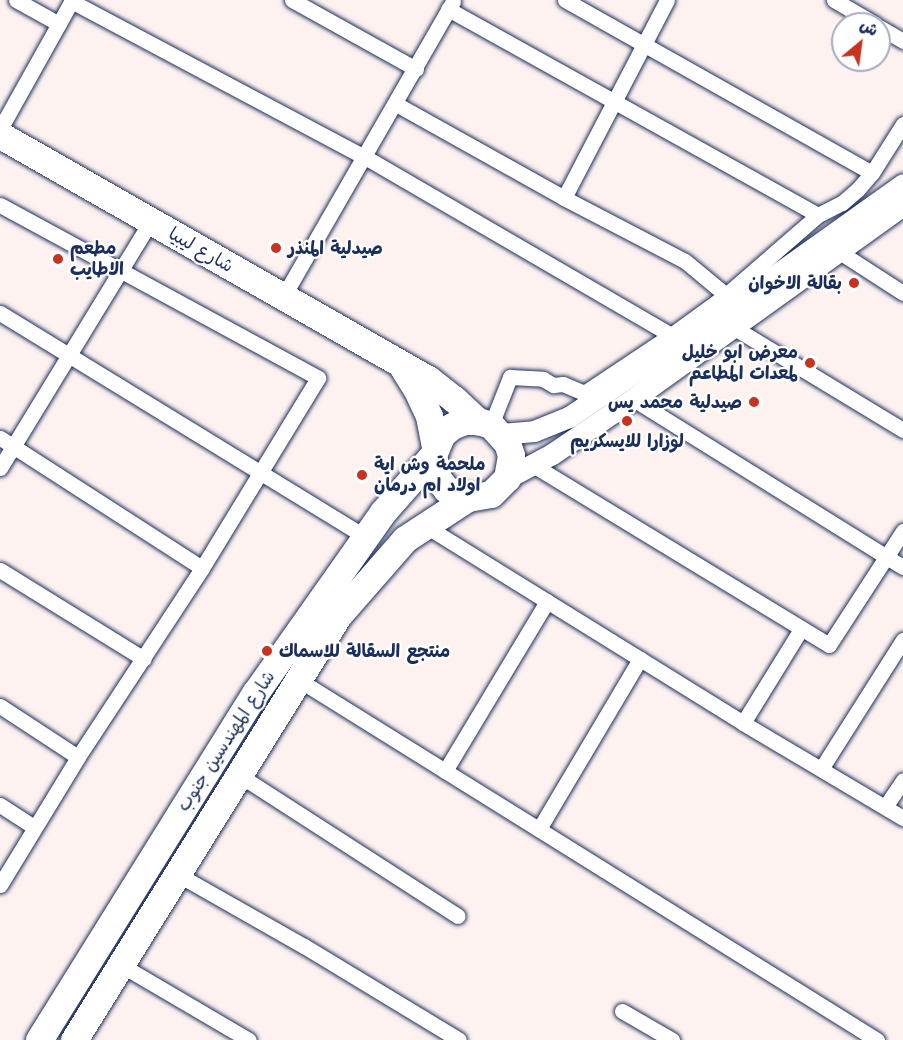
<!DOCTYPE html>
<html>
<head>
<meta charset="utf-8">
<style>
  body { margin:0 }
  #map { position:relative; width:903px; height:1040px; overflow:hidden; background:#fef2f0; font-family:"Shantell Sans","Playpen Sans Arabic",sans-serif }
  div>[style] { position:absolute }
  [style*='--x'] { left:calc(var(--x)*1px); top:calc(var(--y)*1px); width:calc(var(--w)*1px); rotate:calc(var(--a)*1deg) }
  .roads { filter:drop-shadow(0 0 2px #1b2f5e) drop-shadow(0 0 2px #1b2f5e) }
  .street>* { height:15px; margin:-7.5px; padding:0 7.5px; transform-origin:7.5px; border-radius:7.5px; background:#fff }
  .secondary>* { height:21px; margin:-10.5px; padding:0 10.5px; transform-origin:10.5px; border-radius:10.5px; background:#fff }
  .highway>* { height:27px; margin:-13.5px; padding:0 13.5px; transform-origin:13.5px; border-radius:13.5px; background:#fff }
  .dots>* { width:16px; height:16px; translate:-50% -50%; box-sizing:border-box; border:3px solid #fff; border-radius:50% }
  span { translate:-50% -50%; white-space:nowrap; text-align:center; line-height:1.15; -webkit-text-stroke:4.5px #fff; paint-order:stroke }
  .poi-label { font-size:18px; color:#1b2f5e; font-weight:700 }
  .left { translate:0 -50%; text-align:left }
  .right { translate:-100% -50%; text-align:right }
  .street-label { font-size:18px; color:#1b2f5e }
  .north { position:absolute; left:831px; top:12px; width:60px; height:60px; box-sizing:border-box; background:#fff; border:2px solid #a4acbf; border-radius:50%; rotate:29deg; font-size:16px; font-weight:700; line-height:24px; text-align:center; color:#1b2f5e }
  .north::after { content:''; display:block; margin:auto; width:21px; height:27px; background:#c8321e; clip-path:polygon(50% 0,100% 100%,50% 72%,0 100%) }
</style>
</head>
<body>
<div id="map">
  <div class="roads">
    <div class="street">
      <div style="--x:16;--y:0;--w:49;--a:29.2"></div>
      <div style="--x:292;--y:0;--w:142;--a:29.1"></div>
      <div style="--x:565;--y:0;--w:352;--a:29.4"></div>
      <div style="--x:834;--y:0;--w:48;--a:30.3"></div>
      <div style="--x:71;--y:1;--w:333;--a:28"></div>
      <div style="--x:365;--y:157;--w:354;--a:30.2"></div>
      <div style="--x:448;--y:9;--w:423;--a:29.1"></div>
      <div style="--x:879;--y:27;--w:28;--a:30"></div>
      <div style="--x:396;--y:104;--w:193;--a:29.2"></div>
      <div style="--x:564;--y:198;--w:136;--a:27.5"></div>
      <div style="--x:685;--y:261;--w:53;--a:39.7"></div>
      <div style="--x:726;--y:295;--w:122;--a:-41"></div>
      <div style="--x:818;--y:215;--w:27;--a:-27"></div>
      <div style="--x:842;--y:203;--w:21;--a:-41"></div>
      <div style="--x:858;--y:189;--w:21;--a:-49"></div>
      <div style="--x:872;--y:173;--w:58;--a:-57.7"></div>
      <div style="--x:0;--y:129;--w:148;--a:-60.8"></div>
      <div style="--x:564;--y:198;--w:223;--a:-62.5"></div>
      <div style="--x:0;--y:205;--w:362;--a:28.5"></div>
      <div style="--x:318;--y:378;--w:223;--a:121.4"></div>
      <div style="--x:202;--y:568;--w:240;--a:-147.2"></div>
      <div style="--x:838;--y:251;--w:77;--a:32.9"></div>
      <div style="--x:283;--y:297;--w:341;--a:-60.1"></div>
      <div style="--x:0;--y:313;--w:429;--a:31.5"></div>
      <div style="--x:733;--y:327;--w:199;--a:31.2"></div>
      <div style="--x:633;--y:399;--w:318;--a:31.9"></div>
      <div style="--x:491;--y:425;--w:52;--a:-68.4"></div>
      <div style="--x:510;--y:377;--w:33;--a:3"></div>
      <div style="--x:543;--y:379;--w:12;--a:31"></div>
      <div style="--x:553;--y:385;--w:10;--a:-6"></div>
      <div style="--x:563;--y:384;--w:23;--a:23"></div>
      <div style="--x:584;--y:393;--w:105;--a:-33.7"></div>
      <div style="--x:671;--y:335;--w:68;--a:-36"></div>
      <div style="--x:533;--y:465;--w:346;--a:31.3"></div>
      <div style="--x:829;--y:645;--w:136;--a:-57"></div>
      <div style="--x:0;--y:468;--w:289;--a:-58.6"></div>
      <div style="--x:424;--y:525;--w:375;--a:31.8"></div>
      <div style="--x:743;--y:723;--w:186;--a:30.7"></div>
      <div style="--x:0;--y:570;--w:169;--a:31.7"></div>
      <div style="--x:299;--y:680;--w:681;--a:31.92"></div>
      <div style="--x:0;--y:706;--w:93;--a:33.2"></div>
      <div style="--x:78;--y:757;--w:226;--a:-56.7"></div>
      <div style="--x:743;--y:723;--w:110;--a:-58.3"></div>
      <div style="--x:821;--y:769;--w:153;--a:-57.6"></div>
      <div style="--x:445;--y:771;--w:198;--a:-59"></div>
      <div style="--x:239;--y:775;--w:260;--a:32.8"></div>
      <div style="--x:0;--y:805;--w:40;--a:32.9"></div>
      <div style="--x:885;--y:807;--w:32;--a:-56"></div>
      <div style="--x:539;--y:829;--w:198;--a:-59.3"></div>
      <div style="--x:177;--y:874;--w:146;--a:29.6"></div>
      <div style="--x:304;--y:946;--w:181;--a:31.2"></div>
      <div style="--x:0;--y:885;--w:150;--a:-58.6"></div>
      <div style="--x:121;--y:965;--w:148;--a:30.4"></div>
      <div style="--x:622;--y:1011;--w:58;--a:30.1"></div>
    </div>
    <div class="secondary">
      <div style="--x:501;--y:434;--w:33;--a:-5"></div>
      <div style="--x:534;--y:431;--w:38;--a:-22"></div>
      <div style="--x:569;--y:417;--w:180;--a:-34.1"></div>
      <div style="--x:718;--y:316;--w:227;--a:-35.5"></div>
      <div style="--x:507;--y:478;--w:51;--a:-28.1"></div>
      <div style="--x:552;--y:454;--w:98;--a:-34.2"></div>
      <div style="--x:633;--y:399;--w:332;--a:-35.7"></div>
    </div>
    <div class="highway">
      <div style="--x:0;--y:135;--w:493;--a:29.7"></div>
      <div style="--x:428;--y:379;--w:33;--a:38"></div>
      <div style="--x:454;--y:399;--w:33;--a:43"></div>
      <div style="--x:402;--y:366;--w:26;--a:58"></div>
      <div style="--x:416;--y:388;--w:31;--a:65"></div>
      <div style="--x:429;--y:416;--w:31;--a:79"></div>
      <div style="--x:39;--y:1040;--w:410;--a:-58.1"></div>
      <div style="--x:256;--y:692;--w:220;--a:-54.8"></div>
      <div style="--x:383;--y:512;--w:76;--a:-48.7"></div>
      <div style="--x:74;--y:1040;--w:498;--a:-58.1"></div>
      <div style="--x:337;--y:617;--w:103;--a:-48.9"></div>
      <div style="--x:405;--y:539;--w:75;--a:-33.1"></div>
      <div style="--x:468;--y:498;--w:23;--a:-10"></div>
      <div style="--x:491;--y:494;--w:23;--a:-45"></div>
      <div style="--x:507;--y:478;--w:23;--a:-80"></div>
      <div style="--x:511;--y:455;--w:13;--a:-108"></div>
      <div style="--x:507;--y:443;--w:24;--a:-132"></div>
      <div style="--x:491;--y:425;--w:14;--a:-163"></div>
      <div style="--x:478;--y:421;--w:13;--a:180"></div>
      <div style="--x:465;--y:421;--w:14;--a:159"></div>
      <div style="--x:452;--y:426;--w:13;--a:141"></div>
      <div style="--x:442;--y:434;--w:23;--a:113"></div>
      <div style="--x:433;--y:455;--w:25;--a:78"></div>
      <div style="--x:438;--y:479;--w:13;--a:51"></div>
      <div style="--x:446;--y:489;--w:24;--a:22"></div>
    </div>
  </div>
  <div class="dots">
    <div style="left:276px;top:248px;background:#c8321e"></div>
    <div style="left:58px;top:259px;background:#c8321e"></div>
    <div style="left:854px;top:283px;background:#c8321e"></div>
    <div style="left:810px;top:363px;background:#c8321e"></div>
    <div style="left:754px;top:402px;background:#c8321e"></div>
    <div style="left:627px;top:421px;background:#c8321e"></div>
    <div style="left:362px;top:475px;background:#c8321e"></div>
    <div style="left:267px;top:651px;background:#c8321e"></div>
  </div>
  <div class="poi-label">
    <span class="left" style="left:288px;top:248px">صيدلية المنذر</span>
    <span class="left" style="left:70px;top:259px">مطعم<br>الاطايب</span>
    <span class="right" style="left:842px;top:283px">بقالة الاخوان</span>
    <span class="right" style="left:798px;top:363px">معرض ابو خليل<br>لمعدات المطاعم</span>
    <span class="right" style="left:742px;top:402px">صيدلية محمد يس</span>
    <span style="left:627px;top:441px">لوزارا للايسكريم</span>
    <span class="left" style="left:374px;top:475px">ملحمة وش اية<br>اولاد ام درمان</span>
    <span class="left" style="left:279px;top:651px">منتجع السقالة للاسماك</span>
  </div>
  <div class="street-label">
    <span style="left:201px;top:250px;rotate:30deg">شارع ليبيا</span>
    <span style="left:226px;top:741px;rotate:-57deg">شارع المهندسين جنوب</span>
  </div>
  <div class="north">ش</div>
</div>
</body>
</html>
